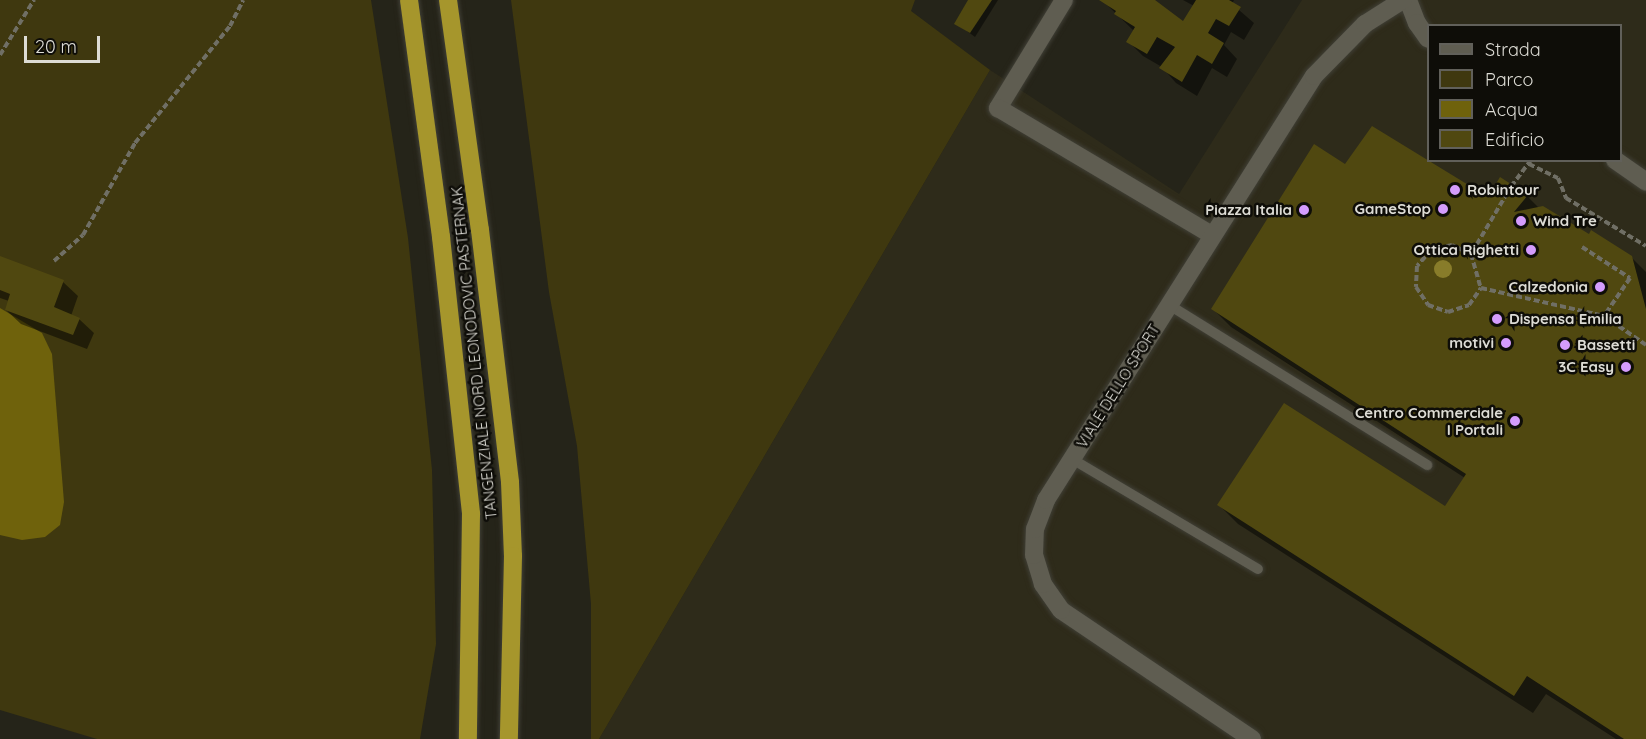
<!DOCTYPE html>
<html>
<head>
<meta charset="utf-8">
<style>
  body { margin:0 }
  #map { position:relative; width:1646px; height:739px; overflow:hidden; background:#252419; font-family:Quicksand,sans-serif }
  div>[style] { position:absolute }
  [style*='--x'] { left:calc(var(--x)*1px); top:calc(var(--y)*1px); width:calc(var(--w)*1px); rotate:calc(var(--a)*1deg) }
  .built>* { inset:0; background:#2e2b1a }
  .green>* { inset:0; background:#3f380f }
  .water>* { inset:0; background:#6f620c }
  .shadow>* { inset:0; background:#0007 }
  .building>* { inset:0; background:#504810 }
  .path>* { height:4px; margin-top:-2px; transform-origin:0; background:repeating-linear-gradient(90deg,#706f65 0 6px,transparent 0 9px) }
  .roads { filter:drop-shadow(0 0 2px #403f36) drop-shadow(0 0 2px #403f36) }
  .lane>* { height:10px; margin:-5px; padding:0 5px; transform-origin:5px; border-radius:5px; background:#5f5d51 }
  .street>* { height:18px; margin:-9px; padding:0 9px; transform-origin:9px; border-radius:9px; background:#5f5d51 }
  .highway>* { height:18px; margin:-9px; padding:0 9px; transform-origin:9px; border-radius:9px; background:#a6962c }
  .trees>* { width:18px; height:18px; margin:-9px; border-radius:50%; background:#887c2a }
  .dots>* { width:16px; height:16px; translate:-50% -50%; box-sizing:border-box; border:3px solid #0e0d08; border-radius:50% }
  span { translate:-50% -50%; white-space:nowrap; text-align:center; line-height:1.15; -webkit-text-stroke:5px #0e0d08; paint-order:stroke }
  .poi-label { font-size:15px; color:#dddcd5; font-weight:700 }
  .left { translate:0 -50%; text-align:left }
  .right { translate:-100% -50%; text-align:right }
  .street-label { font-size:15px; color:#dddcd5 }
  .legend { position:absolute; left:1427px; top:24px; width:195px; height:138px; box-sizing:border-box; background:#0e0d08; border:2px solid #61605a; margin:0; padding:8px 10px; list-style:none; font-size:18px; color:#dddcd5 }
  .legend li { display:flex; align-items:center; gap:12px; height:30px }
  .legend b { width:30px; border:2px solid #61605a }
  .scale { position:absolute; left:24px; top:36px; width:76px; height:27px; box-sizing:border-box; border:3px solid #dddcd5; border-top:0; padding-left:8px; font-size:18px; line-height:21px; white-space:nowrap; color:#dddcd5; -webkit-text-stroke:4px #0e0d08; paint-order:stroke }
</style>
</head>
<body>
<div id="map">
  <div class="built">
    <div style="clip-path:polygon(evenodd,1302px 0,1646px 0,1646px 739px,599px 739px,990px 70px,1179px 194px,1302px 0,1428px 26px,1620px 26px,1620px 160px,1428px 160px,1428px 26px)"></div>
  </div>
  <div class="green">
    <div style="clip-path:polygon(0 0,371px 0,408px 238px,432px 470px,436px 644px,420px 739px,97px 739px,0 710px)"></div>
    <div style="clip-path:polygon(511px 0,915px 0,911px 11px,990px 70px,599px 739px,591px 739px,591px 604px,577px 446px,549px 292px)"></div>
  </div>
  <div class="water">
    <div style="clip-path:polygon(0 308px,42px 333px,52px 354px,64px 502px,60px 525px,45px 537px,22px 540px,0 535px)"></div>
  </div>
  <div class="shadow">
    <div style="clip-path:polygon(970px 0,998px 0,975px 37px,956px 23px)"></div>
    <div style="clip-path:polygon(1102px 0,1152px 0,1184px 23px,1194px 6px,1183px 0,1234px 0,1232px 4px,1254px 23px,1244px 40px,1231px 32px,1224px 45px,1237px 59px,1227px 77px,1212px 68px,1197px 96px,1176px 83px,1162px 67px,1143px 56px,1128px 41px,1134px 31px)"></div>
    <div style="clip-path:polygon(1346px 166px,1489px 199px,1527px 196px,1539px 208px,1631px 257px,1646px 272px,1646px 739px,1616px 739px,1546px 694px,1533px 713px,1238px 524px,1219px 505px,1445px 508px,1465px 478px,1231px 327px,1213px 309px)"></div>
    <div style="clip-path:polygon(0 257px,63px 282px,78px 296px,71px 316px,79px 319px,94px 333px,87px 349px,21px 324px,6px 310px,9px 301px,0 298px)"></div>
  </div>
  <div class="building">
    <div style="clip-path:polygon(968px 0,992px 0,970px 33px,954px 24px)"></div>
    <div style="clip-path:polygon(1099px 0,1155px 0,1183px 21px,1196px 0,1229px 0,1241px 7px,1229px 26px,1216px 19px,1208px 33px,1224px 43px,1212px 64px,1197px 55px,1182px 82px,1159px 68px,1175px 47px,1157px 37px,1147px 54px,1126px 42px,1135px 27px,1114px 14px,1116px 11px)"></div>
    <div style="clip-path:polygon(1372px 126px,1488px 197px,1500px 177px,1528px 195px,1514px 212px,1543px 206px,1589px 234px,1591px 230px,1632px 256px,1646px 309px,1646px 739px,1624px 739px,1527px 676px,1514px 696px,1217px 505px,1284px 403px,1445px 506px,1466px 474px,1211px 309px,1314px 144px,1345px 164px)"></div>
    <div style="clip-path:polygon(0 256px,64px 280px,54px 307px,80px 318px,73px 335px,5px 310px,10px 294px,0 290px)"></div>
  </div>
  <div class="path">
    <div style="--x:0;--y:55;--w:65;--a:-58.3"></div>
    <div style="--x:1531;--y:160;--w:31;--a:127"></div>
    <div style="--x:1512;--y:185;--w:80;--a:120.7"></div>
    <div style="--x:1471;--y:254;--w:35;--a:74"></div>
    <div style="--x:1481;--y:288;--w:126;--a:12.8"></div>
    <div style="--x:1604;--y:316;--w:51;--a:34.6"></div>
    <div style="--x:1529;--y:164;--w:32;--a:26"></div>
    <div style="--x:1558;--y:178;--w:22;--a:68"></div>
    <div style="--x:1566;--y:198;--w:93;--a:31"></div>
    <div style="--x:1582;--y:247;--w:57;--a:32.9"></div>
    <div style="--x:1630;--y:278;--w:46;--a:124.4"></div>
    <div style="--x:1471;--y:254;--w:21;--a:-155"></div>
    <div style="--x:1452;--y:245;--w:22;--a:167"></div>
    <div style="--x:1431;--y:250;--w:21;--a:131"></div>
    <div style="--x:1417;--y:266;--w:21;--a:93"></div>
    <div style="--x:1416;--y:287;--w:22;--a:56"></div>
    <div style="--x:1428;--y:305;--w:21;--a:19"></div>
    <div style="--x:1448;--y:312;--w:22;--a:-18"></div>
    <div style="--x:1469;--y:305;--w:21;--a:-55"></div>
    <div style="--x:54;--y:261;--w:39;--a:-42"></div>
    <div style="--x:83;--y:235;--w:106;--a:-60.5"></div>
    <div style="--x:135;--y:143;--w:151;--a:-50.9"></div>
    <div style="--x:230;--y:26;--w:29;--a:-63"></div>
  </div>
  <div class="roads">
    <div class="lane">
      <div style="--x:1169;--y:305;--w:304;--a:31.8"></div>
      <div style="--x:1072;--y:459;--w:216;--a:30.6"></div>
    </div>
    <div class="street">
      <div style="--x:1064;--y:0;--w:127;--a:121.4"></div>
      <div style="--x:998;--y:108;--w:249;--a:30.7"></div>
      <div style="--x:1408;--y:0;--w:25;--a:69"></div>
      <div style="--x:1417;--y:23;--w:19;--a:55"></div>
      <div style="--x:1615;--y:160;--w:38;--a:35"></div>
      <div style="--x:1252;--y:739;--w:230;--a:-146"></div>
      <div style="--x:1061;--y:610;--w:32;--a:-125"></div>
      <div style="--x:1043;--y:584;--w:30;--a:-107"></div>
      <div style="--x:1034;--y:555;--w:26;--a:-88"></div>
      <div style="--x:1035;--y:529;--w:31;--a:-69"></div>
      <div style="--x:1046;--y:500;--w:502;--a:-57.7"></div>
      <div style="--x:1314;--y:76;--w:73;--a:-45.6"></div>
      <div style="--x:1365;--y:24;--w:45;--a:-32.3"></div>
    </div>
    <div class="highway">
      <div style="--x:409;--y:0;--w:239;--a:82.3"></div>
      <div style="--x:441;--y:237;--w:279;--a:83.8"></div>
      <div style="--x:471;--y:514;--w:225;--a:90.8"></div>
      <div style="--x:448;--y:0;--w:232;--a:82.1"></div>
      <div style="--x:480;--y:230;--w:254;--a:83.2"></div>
      <div style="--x:510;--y:482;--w:74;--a:87.7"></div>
      <div style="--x:513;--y:556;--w:183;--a:91.3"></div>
    </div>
  </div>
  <div class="trees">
    <div style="left:1443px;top:269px"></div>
  </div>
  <div class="dots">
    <div style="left:1455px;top:190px;background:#d49cfc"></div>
    <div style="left:1443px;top:209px;background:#d49cfc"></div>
    <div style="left:1304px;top:210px;background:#d49cfc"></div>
    <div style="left:1521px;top:221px;background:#d49cfc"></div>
    <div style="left:1531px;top:250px;background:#d49cfc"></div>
    <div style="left:1600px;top:287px;background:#d49cfc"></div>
    <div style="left:1497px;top:319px;background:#d49cfc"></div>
    <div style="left:1506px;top:343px;background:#d49cfc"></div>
    <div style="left:1565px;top:345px;background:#d49cfc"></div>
    <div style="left:1626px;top:367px;background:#d49cfc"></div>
    <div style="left:1515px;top:421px;background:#d49cfc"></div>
  </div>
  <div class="poi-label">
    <span class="left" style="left:1467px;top:190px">Robintour</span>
    <span class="right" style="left:1431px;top:209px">GameStop</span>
    <span class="right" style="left:1292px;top:210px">Piazza Italia</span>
    <span class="left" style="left:1533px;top:221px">Wind Tre</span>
    <span class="right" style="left:1519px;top:250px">Ottica Righetti</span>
    <span class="right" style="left:1588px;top:287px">Calzedonia</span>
    <span class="left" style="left:1509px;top:319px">Dispensa Emilia</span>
    <span class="right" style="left:1494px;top:343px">motivi</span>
    <span class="left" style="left:1577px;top:345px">Bassetti</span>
    <span class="right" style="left:1614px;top:367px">3C Easy</span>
    <span class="right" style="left:1503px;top:421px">Centro Commerciale<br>I Portali</span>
  </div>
  <div class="street-label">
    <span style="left:474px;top:353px;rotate:-96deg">TANGENZIALE NORD LEONODOVIC PASTERNAK</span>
    <span style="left:1118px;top:386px;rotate:-58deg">VIALE DELLO SPORT</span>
  </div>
  <ul class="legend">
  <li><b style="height:8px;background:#5f5d51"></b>Strada</li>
  <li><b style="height:16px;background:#3f380f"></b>Parco</li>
  <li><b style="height:16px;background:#6f620c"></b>Acqua</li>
  <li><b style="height:16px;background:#504810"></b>Edificio</li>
  </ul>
  <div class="scale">20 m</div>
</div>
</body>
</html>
